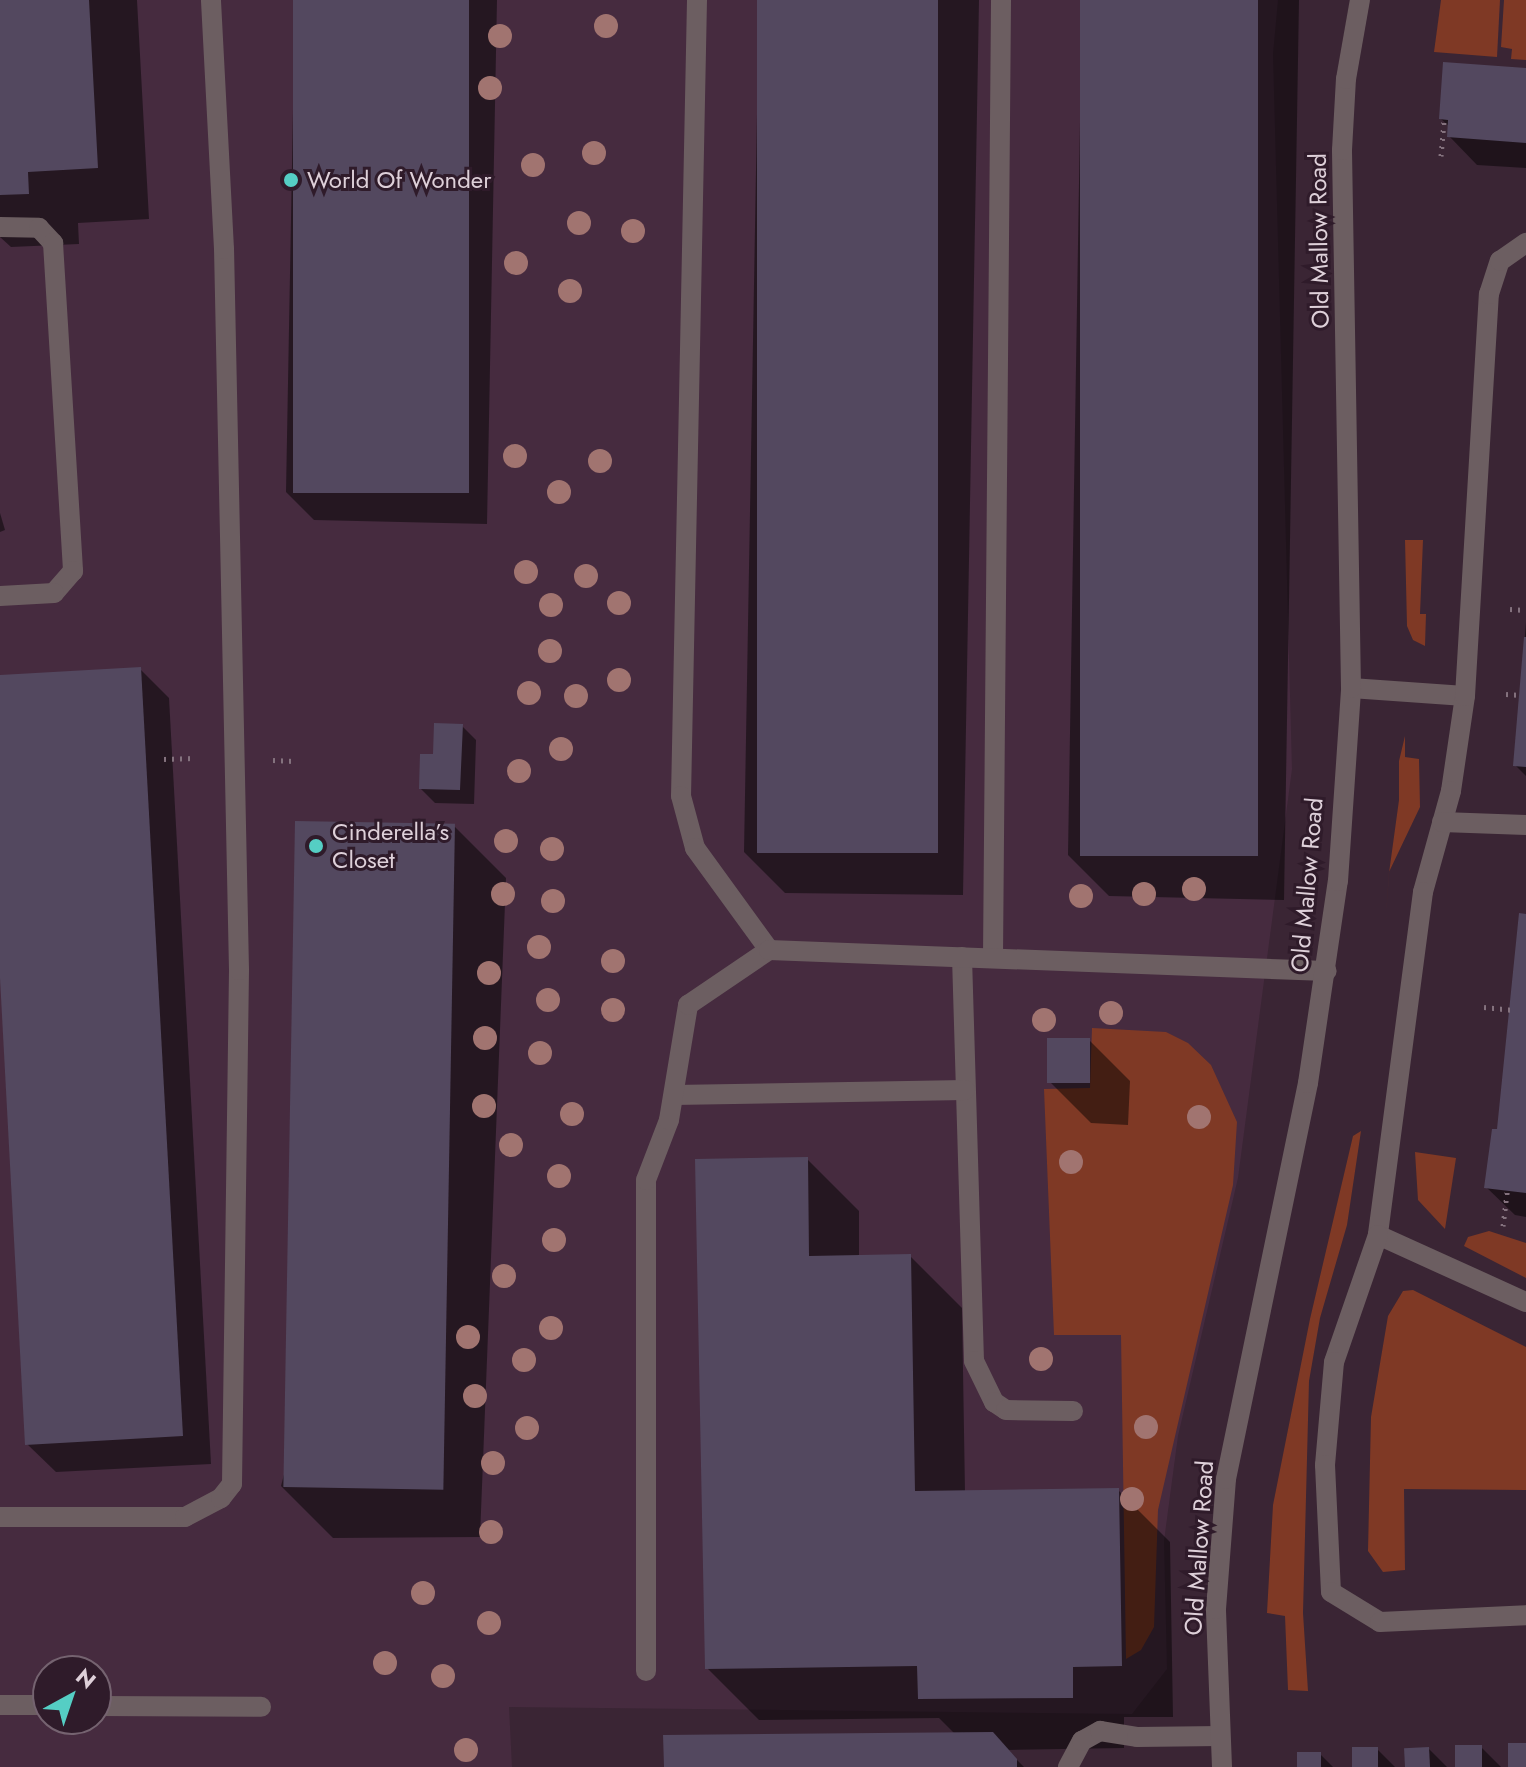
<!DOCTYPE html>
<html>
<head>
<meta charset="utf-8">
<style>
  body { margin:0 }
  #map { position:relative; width:1526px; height:1767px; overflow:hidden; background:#3a2534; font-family:Jost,sans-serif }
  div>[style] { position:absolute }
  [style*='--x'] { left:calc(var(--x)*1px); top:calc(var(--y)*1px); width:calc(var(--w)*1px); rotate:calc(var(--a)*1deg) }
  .built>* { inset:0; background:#462b3f }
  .green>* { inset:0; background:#7f3925 }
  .shadow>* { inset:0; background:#0007 }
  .building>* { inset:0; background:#53485f; transform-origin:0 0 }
  .path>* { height:5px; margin-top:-2.5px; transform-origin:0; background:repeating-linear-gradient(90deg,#84727e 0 2px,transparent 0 8px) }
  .service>* { height:20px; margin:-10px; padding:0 10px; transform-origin:10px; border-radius:10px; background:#6c5e61 }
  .minor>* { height:20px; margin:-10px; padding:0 10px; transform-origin:10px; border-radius:10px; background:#6c5e61 }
  .tertiary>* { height:20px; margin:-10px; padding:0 10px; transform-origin:10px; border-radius:10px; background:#6c5e61 }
  .trees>* { width:24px; height:24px; margin:-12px; border-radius:50%; background:#a17470 }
  .dots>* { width:22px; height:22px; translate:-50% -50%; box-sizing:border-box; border:4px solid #2f1b2a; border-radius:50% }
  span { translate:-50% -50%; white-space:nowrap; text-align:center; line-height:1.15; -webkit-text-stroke:6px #2f1b2a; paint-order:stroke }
  .poi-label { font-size:24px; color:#ded0d9 }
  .left { translate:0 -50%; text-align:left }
  .street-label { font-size:24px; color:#ded0d9 }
  .north { position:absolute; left:32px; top:1655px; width:80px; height:80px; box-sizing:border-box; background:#2f1b2a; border:2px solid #756370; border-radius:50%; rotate:40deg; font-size:22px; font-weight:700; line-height:32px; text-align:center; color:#ded0d9 }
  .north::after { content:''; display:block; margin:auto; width:28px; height:36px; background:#55cec4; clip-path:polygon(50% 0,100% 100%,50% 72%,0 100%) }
</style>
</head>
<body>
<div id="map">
  <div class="built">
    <div style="clip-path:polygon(evenodd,0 0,1278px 0,1273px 54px,1292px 769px,1238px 1178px,1178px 1436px,1164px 1541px,1167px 1669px,1132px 1714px,509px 1707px,512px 1767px,0 1767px,0 0,48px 1671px,96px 1671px,96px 1719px,48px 1719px,48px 1671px)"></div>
  </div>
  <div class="green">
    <div style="clip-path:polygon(1441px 0,1500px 0,1497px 57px,1434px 52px)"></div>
    <div style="clip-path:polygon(1504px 0,1526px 0,1526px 60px,1511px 59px,1512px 49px,1501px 47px)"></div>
    <div style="clip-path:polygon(1405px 540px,1423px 540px,1420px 614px,1426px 614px,1425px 646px,1413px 640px,1407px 626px)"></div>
    <div style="clip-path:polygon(1405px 736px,1405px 757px,1419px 759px,1420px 807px,1389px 872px,1384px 948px,1389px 873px,1399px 800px,1399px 761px)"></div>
    <div style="clip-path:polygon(1092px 1028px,1166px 1032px,1188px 1043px,1211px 1065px,1237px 1122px,1233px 1185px,1158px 1510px,1154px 1627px,1141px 1650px,1126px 1659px,1121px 1335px,1054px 1335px,1044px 1089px,1090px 1088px)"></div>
    <div style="clip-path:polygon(1361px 1131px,1347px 1225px,1320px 1318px,1309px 1381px,1303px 1613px,1308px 1691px,1288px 1690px,1285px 1616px,1267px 1613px,1273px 1505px,1310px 1319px,1353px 1136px)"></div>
    <div style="clip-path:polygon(1415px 1152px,1456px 1158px,1445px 1229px,1418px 1200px)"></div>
    <div style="clip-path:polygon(1489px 1231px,1526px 1243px,1526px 1278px,1464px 1246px,1468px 1237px)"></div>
    <div style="clip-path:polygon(1413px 1290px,1526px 1347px,1526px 1490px,1404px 1489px,1405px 1570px,1383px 1572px,1368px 1551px,1371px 1417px,1388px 1316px,1403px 1291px)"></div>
  </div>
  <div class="shadow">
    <div style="clip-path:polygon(0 0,137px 0,149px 219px,78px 223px,79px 244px,11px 247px,0 237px)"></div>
    <div style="clip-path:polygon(295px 0,497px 0,487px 524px,314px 520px,286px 492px)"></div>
    <div style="clip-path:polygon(759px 0,979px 0,963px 895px,785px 893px,744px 852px)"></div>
    <div style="clip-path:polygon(1082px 0,1299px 0,1284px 900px,1109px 896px,1068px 855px)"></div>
    <div style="clip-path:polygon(1526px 69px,1526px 168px,1477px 165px,1449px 136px,1450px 127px,1441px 119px)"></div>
    <div style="clip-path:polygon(0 513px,5px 530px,0 532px)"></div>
    <div style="clip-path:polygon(1526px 622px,1526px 776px,1515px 765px)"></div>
    <div style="clip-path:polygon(140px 669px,169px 698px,211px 1464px,56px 1472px,27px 1444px,0 941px,0 677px)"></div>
    <div style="clip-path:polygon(462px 726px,476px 740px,474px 804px,435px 803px,421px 789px,435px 756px)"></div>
    <div style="clip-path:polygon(454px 826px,506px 878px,480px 1537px,333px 1538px,281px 1486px)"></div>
    <div style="clip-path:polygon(1526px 916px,1526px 1217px,1515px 1215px,1486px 1187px,1499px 1132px)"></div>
    <div style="clip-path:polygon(1089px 1040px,1130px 1081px,1128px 1125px,1091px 1123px,1050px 1082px)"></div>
    <div style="clip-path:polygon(807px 1159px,859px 1211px,859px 1257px,910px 1256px,962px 1308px,965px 1492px,1118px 1490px,1170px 1542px,1173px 1717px,1124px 1717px,1124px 1748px,1007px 1750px,1024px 1767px,666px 1767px,956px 1735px,939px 1718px,759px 1720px,707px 1668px)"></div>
    <div style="clip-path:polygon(1481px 1747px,1501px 1767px,1458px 1767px)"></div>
    <div style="clip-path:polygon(1377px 1749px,1395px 1767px,1355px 1767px)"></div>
    <div style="clip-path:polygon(1429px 1749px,1447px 1767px,1407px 1767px)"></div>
    <div style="clip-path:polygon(1320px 1754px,1333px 1767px,1300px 1767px)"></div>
  </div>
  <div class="building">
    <div style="clip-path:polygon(0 0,89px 0,98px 168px,28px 172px,29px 194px,0 195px)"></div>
    <div style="left:293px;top:0;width:176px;height:493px"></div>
    <div style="left:757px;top:0;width:181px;height:853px"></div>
    <div style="left:1080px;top:0;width:178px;height:856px"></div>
    <div style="clip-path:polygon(1443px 62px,1526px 68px,1526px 143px,1447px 137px,1448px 120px,1439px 119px)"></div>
    <div style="clip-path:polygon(1524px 637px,1526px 637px,1526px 767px,1513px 766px)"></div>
    <div style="clip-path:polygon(141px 667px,183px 1436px,25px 1445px,0 978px,0 675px)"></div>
    <div style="clip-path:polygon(434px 723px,463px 724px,460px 790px,419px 789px,420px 754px,433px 754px)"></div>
    <div style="left:295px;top:821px;width:160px;height:666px;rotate:1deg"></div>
    <div style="clip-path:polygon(1519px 913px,1526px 914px,1526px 1193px,1484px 1188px,1492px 1129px,1497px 1129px)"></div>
    <div style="left:1047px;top:1038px;width:43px;height:45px"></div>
    <div style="clip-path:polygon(808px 1157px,809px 1256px,911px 1254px,915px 1491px,1119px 1488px,1122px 1666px,1073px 1667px,1073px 1698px,918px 1699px,917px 1666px,705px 1669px,695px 1159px)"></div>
    <div style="clip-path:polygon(993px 1732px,1017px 1759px,1017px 1767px,664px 1767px,663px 1735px)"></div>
    <div style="left:1526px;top:1743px;width:24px;height:18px;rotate:90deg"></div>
    <div style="left:1482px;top:1745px;width:22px;height:27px;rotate:90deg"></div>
    <div style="left:1352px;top:1747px;width:26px;height:20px"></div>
    <div style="left:1429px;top:1747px;width:20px;height:25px;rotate:87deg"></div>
    <div style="left:1297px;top:1752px;width:24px;height:15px"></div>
  </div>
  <div class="path">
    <div style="--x:1441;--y:156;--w:36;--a:-85"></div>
    <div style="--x:1510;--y:609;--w:15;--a:4"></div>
    <div style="--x:1506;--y:694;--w:15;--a:4"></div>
    <div style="--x:164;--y:759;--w:31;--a:-2"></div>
    <div style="--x:273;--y:760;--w:21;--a:3"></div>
    <div style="--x:1484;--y:1007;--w:27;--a:6"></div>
    <div style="--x:1503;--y:1226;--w:35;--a:-83"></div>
  </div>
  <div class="service">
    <div style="--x:697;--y:0;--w:796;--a:91.15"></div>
    <div style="--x:681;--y:796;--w:54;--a:74.9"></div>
    <div style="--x:695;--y:848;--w:126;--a:54"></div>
    <div style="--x:0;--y:227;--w:39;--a:1"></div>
    <div style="--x:39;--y:228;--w:21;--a:47"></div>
    <div style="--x:53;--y:243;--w:329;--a:86.5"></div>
    <div style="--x:73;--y:571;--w:29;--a:131"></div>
    <div style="--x:54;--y:593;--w:54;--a:176.8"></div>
    <div style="--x:962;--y:957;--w:404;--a:88.3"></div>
    <div style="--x:974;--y:1361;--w:46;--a:64"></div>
    <div style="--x:994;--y:1402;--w:14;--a:34"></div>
    <div style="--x:1006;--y:1410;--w:67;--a:0.9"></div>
    <div style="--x:993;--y:957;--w:957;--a:-89.52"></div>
    <div style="--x:674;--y:1095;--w:291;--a:-1"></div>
    <div style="--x:0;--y:1517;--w:185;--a:0"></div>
    <div style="--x:185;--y:1517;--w:41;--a:-27.8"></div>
    <div style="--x:221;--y:1498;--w:18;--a:-52"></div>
    <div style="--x:232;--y:1484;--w:514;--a:-89.22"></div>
    <div style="--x:239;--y:970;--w:721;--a:-91.19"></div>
    <div style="--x:224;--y:249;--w:249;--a:-93"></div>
    <div style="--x:646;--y:1671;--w:491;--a:-90"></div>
    <div style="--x:646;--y:1180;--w:64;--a:-69"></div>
    <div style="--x:669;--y:1120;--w:117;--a:-80.6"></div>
    <div style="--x:688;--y:1005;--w:98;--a:-34.2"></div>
    <div style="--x:769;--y:950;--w:558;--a:2.16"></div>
    <div style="--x:0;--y:1705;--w:48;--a:0"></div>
    <div style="--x:96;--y:1706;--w:165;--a:0.3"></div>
    <div style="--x:1068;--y:1767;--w:30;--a:-62"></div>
    <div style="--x:1082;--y:1741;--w:21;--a:-29"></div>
    <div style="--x:1100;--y:1731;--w:37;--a:9"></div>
    <div style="--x:1137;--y:1737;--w:83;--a:-0.7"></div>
  </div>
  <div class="minor">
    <div style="--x:1351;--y:688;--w:114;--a:4"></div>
    <div style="--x:1465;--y:696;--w:96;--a:98.4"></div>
    <div style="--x:1451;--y:791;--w:105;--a:105.5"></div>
    <div style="--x:1423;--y:892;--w:346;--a:97.5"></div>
    <div style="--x:1378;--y:1235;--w:162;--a:24.4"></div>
    <div style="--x:1465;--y:696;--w:403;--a:-86.6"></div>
    <div style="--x:1489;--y:294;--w:35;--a:-72"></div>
    <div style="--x:1500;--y:261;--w:32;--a:-35"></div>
    <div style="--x:1442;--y:822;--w:84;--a:2"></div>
    <div style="--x:1378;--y:1235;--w:134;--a:109.1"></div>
    <div style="--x:1334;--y:1362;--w:103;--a:95"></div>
    <div style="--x:1325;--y:1465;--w:127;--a:87.3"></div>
    <div style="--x:1331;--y:1592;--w:57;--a:31.5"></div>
    <div style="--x:1380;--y:1622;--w:146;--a:-2.7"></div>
  </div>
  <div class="tertiary">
    <div style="--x:1222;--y:1767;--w:158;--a:-92.2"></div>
    <div style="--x:1216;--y:1609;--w:130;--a:-85.6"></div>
    <div style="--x:1226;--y:1479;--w:404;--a:-78.3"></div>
    <div style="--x:1308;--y:1083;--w:204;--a:-81.6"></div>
    <div style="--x:1338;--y:881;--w:193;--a:-86.1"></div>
    <div style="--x:1351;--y:688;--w:538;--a:-90.96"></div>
    <div style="--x:1342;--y:150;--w:71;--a:-86.8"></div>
    <div style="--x:1346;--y:79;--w:80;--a:-80"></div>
  </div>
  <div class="trees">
    <div style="left:606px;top:26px"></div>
    <div style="left:500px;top:36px"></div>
    <div style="left:490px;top:88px"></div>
    <div style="left:594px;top:153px"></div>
    <div style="left:533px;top:165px"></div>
    <div style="left:579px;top:223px"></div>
    <div style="left:633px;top:231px"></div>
    <div style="left:516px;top:263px"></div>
    <div style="left:570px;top:291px"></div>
    <div style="left:515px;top:456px"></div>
    <div style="left:600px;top:461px"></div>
    <div style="left:559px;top:492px"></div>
    <div style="left:526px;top:572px"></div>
    <div style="left:586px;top:576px"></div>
    <div style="left:619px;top:603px"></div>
    <div style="left:551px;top:605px"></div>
    <div style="left:550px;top:651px"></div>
    <div style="left:619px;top:680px"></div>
    <div style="left:529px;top:693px"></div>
    <div style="left:576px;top:696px"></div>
    <div style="left:561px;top:749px"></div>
    <div style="left:519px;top:771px"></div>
    <div style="left:506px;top:841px"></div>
    <div style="left:552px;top:849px"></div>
    <div style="left:1194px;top:889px"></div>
    <div style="left:503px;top:894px"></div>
    <div style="left:1144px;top:894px"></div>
    <div style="left:1081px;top:896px"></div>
    <div style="left:553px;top:901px"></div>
    <div style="left:539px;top:947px"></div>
    <div style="left:613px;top:961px"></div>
    <div style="left:489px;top:973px"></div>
    <div style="left:548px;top:1000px"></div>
    <div style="left:613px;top:1010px"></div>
    <div style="left:1111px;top:1013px"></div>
    <div style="left:1044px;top:1020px"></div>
    <div style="left:485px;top:1038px"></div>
    <div style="left:540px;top:1053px"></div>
    <div style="left:484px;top:1106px"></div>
    <div style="left:572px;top:1114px"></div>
    <div style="left:1199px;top:1117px"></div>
    <div style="left:511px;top:1145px"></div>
    <div style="left:1071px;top:1162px"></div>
    <div style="left:559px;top:1176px"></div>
    <div style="left:554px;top:1240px"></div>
    <div style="left:504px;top:1276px"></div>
    <div style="left:551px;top:1328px"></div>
    <div style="left:468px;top:1337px"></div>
    <div style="left:1041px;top:1359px"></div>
    <div style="left:524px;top:1360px"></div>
    <div style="left:475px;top:1396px"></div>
    <div style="left:1146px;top:1427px"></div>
    <div style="left:527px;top:1428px"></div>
    <div style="left:493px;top:1463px"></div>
    <div style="left:1132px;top:1499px"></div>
    <div style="left:491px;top:1532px"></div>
    <div style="left:423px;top:1593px"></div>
    <div style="left:489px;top:1623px"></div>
    <div style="left:385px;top:1663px"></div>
    <div style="left:443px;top:1676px"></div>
    <div style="left:466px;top:1750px"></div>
  </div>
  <div class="dots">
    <div style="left:291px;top:180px;background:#55cec4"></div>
    <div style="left:316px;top:846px;background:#55cec4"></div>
  </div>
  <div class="poi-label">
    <span class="left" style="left:307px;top:180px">World Of Wonder</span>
    <span class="left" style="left:332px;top:846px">Cinderella’s<br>Closet</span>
  </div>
  <div class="street-label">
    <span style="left:1319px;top:241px;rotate:-91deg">Old Mallow Road</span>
    <span style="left:1307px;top:885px;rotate:-85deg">Old Mallow Road</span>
    <span style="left:1199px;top:1548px;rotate:-86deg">Old Mallow Road</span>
  </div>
  <div class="north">N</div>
</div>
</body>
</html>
